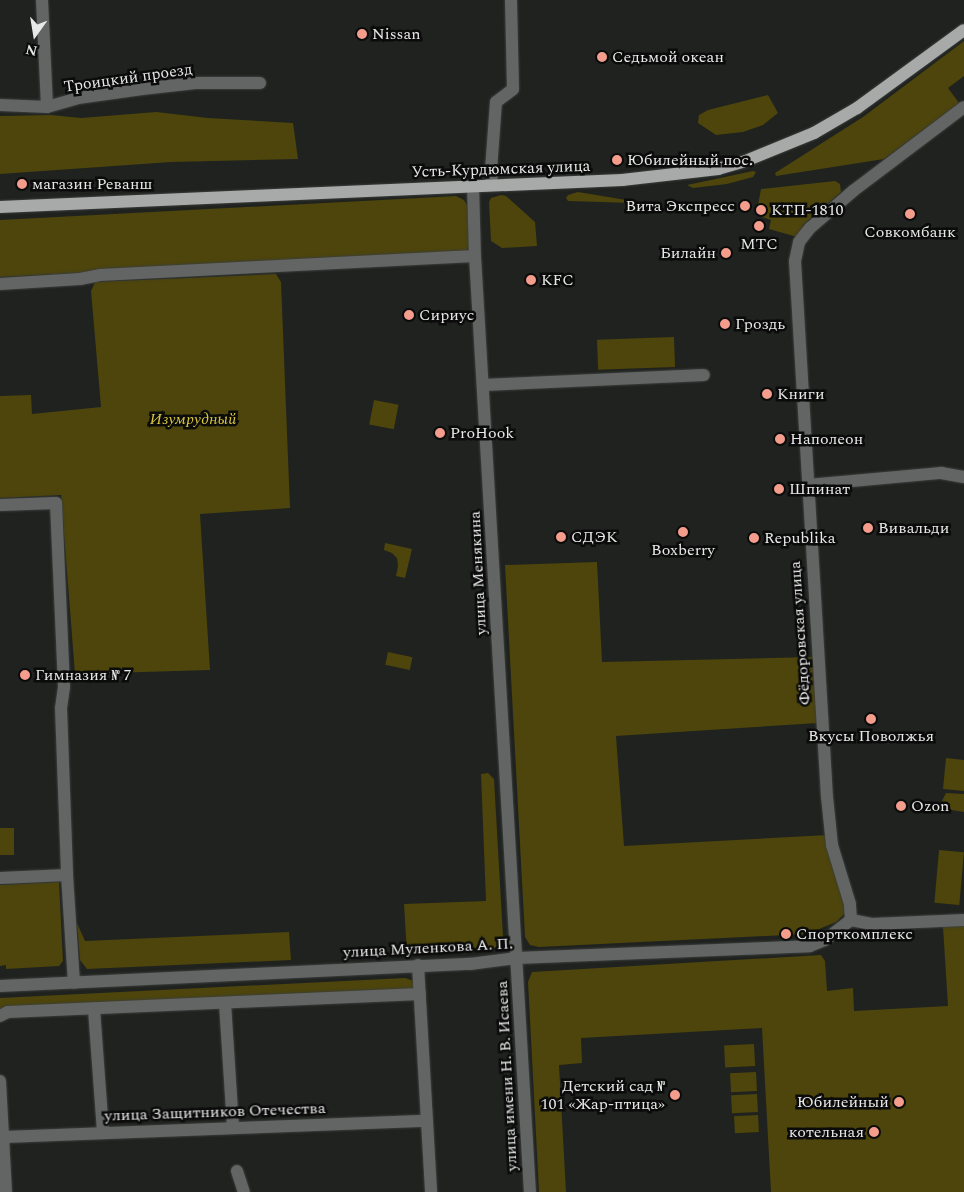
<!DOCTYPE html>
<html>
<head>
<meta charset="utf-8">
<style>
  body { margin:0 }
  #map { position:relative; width:964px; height:1192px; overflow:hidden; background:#1f221f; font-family:Spectral,serif }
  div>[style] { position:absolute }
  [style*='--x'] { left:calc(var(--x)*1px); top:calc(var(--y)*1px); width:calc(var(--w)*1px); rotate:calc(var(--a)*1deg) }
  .green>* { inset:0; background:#4d450b; transform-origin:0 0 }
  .roads { filter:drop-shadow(0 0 1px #3b3e3b) drop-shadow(0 0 1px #3b3e3b) }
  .minor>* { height:12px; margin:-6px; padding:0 6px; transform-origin:6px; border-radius:6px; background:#636565 }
  .major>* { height:12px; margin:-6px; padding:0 6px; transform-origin:6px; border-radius:6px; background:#a7aaa9 }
  .dots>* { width:14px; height:14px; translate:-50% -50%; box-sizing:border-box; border:2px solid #0a0b0a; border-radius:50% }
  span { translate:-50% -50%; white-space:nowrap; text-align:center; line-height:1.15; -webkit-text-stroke:5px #0a0b0a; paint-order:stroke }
  .poi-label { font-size:16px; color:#e7e8e7 }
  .left { translate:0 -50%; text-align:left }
  .right { translate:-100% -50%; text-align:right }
  .street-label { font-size:16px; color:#e7e8e7 }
  .park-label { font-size:16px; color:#dbc83d; font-style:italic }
  .north { position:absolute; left:10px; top:10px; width:50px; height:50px; -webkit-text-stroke:4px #0a0b0a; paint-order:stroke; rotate:193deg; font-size:14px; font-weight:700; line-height:20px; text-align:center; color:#e7e8e7 }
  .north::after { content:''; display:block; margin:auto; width:18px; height:22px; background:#e7e8e7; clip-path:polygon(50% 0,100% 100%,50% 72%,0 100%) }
</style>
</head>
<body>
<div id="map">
  <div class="green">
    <div style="clip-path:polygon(964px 41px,964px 76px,948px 88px,959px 103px,884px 159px,776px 176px,775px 173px,863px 117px)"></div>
    <div style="clip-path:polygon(768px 95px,778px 113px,763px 125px,743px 132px,716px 135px,698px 123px,699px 115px,708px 110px)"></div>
    <div style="clip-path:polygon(156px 112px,208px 118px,293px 123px,298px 159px,171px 162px,0 174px,0 116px,51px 115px,81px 118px)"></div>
    <div style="clip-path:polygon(753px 171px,756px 172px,753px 177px,727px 184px,693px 188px,687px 185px)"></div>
    <div style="clip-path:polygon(835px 181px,840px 184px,841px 192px,803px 225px,797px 237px,769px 229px,771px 220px,756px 215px,761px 189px)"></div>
    <div style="clip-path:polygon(578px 192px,632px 201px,633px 203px,568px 201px,566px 198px,568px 195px)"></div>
    <div style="clip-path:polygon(501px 195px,506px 196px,535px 222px,537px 246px,502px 248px,491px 241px,489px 202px,491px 198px)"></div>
    <div style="clip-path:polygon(456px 196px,464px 200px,467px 205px,470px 247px,464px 252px,0 277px,0 220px)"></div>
    <div style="clip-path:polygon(276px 274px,281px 282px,290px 508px,200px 514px,210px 670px,75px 674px,61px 495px,0 498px,0 396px,31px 395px,32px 414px,101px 407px,91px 291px,95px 282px)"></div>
    <div style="left:674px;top:337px;width:30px;height:77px;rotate:88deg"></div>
    <div style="left:374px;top:400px;width:25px;height:25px;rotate:11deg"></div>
    <div style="clip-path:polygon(385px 543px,412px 549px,405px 578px,396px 576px,398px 566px,397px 558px,392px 553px,384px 550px)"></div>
    <div style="clip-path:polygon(597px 562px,602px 662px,814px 657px,818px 723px,616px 736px,624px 846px,828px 835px,845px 897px,845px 913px,836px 922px,807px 934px,539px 947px,530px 945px,525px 937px,505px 565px)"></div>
    <div style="left:388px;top:652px;width:25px;height:13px;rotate:12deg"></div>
    <div style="clip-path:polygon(946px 758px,964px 760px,964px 791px,943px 789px)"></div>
    <div style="clip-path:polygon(488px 773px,494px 779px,503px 937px,500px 944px,495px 948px,407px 954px,404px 904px,486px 901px,481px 774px)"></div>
    <div style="clip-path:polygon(946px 793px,964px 794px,964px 812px,945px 809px,942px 801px)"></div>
    <div style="left:0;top:828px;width:14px;height:27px"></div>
    <div style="left:939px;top:850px;width:25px;height:53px;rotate:5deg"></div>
    <div style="clip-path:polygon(59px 882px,63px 961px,59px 966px,6px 969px,6px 965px,0 966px,0 885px)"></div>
    <div style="clip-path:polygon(77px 923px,85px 941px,289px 932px,291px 960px,87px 969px,80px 960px)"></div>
    <div style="clip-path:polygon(964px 926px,964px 1192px,771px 1192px,762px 1028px,581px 1038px,582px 1063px,559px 1065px,566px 1192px,539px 1192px,528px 982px,532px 972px,821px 955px,825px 961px,827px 991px,853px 988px,854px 1011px,948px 1006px,943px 927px)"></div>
    <div style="clip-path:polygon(405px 978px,414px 981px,413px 990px,0 1010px,0 998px)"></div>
    <div style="left:754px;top:1044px;width:22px;height:30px;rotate:87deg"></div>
    <div style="left:756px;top:1072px;width:19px;height:26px;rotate:87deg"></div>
    <div style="left:757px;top:1094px;width:18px;height:26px;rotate:87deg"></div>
    <div style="left:758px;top:1115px;width:17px;height:24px;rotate:87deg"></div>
  </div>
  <div class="roads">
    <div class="minor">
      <div style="--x:42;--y:0;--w:107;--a:87.3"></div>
      <div style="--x:0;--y:105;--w:47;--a:2.4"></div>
      <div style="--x:47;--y:107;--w:32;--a:-16"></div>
      <div style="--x:78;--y:98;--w:65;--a:-8"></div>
      <div style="--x:142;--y:89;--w:54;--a:-6.3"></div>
      <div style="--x:196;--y:83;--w:64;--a:0"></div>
      <div style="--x:473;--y:185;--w:71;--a:88.4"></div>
      <div style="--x:475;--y:256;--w:938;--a:86.64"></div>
      <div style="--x:492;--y:185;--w:15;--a:-94"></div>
      <div style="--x:491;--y:170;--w:68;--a:-85.8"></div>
      <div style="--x:496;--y:102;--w:21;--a:-37"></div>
      <div style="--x:513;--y:89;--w:89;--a:-91.3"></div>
      <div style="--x:0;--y:284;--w:80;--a:-3.6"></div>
      <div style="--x:80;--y:279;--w:20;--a:-11"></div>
      <div style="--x:100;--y:275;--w:375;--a:-2.9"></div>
      <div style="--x:484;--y:385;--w:220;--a:-2.6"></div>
      <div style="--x:808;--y:485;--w:134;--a:-5.2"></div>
      <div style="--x:941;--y:473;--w:23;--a:10"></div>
      <div style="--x:0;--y:505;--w:56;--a:-2"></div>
      <div style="--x:56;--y:503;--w:184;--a:87.5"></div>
      <div style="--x:64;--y:687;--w:21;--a:98"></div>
      <div style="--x:61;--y:708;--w:167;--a:87.9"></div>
      <div style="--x:0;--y:878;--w:67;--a:-2.6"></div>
      <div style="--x:67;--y:875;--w:108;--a:86.3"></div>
      <div style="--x:851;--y:920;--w:16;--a:-94"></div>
      <div style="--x:850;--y:904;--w:62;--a:-107"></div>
      <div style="--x:832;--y:845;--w:48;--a:-95.9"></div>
      <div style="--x:827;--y:797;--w:537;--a:-93.42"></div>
      <div style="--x:795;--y:261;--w:19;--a:-78"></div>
      <div style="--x:799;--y:242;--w:18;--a:-52"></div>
      <div style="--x:810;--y:228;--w:57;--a:-40.7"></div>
      <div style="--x:853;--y:191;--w:139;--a:-37.1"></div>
      <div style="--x:851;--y:920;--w:21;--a:11"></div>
      <div style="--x:872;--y:924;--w:92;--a:-2.5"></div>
      <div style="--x:418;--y:965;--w:227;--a:86.7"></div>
      <div style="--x:0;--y:986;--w:471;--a:-2.7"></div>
      <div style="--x:470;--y:964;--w:47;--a:-7.3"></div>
      <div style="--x:517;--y:958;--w:293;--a:-2.3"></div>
      <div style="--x:810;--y:946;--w:16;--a:-22"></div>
      <div style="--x:825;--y:940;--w:33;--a:-38"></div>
      <div style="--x:225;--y:1003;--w:124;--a:86.3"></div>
      <div style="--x:94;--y:1009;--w:123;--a:85.8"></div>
      <div style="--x:0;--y:1016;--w:9;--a:-27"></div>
      <div style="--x:8;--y:1012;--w:412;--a:-2.5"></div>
      <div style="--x:0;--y:1081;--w:111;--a:86.9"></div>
      <div style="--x:4;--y:1137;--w:423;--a:-2.2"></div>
      <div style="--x:237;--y:1171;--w:22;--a:72"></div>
    </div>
    <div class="major">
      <div style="--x:0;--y:207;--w:623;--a:-2.49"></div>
      <div style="--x:622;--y:180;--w:97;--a:-6.5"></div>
      <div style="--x:718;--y:169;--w:26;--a:-16"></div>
      <div style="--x:743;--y:162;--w:77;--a:-22.2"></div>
      <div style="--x:814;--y:133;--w:50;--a:-30.2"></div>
      <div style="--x:857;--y:108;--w:132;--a:-36.1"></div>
    </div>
  </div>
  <div class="dots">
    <div style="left:362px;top:34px;background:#f49d8c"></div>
    <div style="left:602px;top:57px;background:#f49d8c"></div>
    <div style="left:617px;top:160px;background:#f49d8c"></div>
    <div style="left:22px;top:184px;background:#f49d8c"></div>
    <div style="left:745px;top:206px;background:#f49d8c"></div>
    <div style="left:761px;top:210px;background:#f49d8c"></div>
    <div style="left:910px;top:214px;background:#f49d8c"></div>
    <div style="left:759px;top:226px;background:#f49d8c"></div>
    <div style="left:726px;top:253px;background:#f49d8c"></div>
    <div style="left:531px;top:280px;background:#f49d8c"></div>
    <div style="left:409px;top:315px;background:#f49d8c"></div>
    <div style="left:725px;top:324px;background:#f49d8c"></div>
    <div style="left:767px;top:394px;background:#f49d8c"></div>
    <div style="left:440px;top:433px;background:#f49d8c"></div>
    <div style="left:780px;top:439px;background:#f49d8c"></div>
    <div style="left:779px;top:489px;background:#f49d8c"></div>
    <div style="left:868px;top:528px;background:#f49d8c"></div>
    <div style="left:683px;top:532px;background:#f49d8c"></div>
    <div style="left:561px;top:537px;background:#f49d8c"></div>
    <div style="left:754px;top:538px;background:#f49d8c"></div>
    <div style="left:25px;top:675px;background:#f49d8c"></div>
    <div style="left:871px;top:719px;background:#f49d8c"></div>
    <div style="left:901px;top:806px;background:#f49d8c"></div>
    <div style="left:786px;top:934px;background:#f49d8c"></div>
    <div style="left:675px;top:1095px;background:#f49d8c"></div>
    <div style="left:899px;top:1102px;background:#f49d8c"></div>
    <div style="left:874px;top:1132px;background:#f49d8c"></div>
  </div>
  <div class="poi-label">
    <span class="left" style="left:372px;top:34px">Nissan</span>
    <span class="left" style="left:612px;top:57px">Седьмой океан</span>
    <span class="left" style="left:627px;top:160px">Юбилейный пос.</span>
    <span class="left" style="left:32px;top:184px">магазин Реванш</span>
    <span class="right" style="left:735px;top:206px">Вита Экспресс</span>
    <span class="left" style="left:771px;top:210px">КТП-1810</span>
    <span style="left:910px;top:232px">Совкомбанк</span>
    <span style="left:759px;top:244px">МТС</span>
    <span class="right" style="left:716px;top:253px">Билайн</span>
    <span class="left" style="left:541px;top:280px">KFC</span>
    <span class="left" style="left:419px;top:315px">Сириус</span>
    <span class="left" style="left:735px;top:324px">Гроздь</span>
    <span class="left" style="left:777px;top:394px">Книги</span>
    <span class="left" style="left:450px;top:433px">ProHook</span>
    <span class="left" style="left:790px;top:439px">Наполеон</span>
    <span class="left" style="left:789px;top:489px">Шпинат</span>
    <span class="left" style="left:878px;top:528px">Вивальди</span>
    <span class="left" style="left:571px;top:537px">СДЭК</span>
    <span class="left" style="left:764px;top:538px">Republika</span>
    <span style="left:683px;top:550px">Boxberry</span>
    <span class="left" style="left:35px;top:675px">Гимназия № 7</span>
    <span style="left:871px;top:736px">Вкусы Поволжья</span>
    <span class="left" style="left:911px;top:806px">Ozon</span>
    <span class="left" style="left:796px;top:934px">Спорткомплекс</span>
    <span class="right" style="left:665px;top:1095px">Детский сад №<br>101 «Жар-птица»</span>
    <span class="right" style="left:889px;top:1102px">Юбилейный</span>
    <span class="right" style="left:864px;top:1132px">котельная</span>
  </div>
  <div class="street-label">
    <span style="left:128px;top:78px;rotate:-8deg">Троицкий проезд</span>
    <span style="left:501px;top:169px;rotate:-2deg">Усть-Курдюмская улица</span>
    <span style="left:478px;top:573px;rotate:-93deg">улица Менякина</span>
    <span style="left:800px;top:633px;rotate:-94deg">Фёдоровская улица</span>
    <span style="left:428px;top:948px;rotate:-3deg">улица Муленкова А. П.</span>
    <span style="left:507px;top:1076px;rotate:-93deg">улица имени Н. В. Исаева</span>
    <span style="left:215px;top:1112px;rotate:-2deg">улица Защитников Отечества</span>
  </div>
  <div class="park-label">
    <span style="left:193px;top:419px">Изумрудный</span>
  </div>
  <div class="north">N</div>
</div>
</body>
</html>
